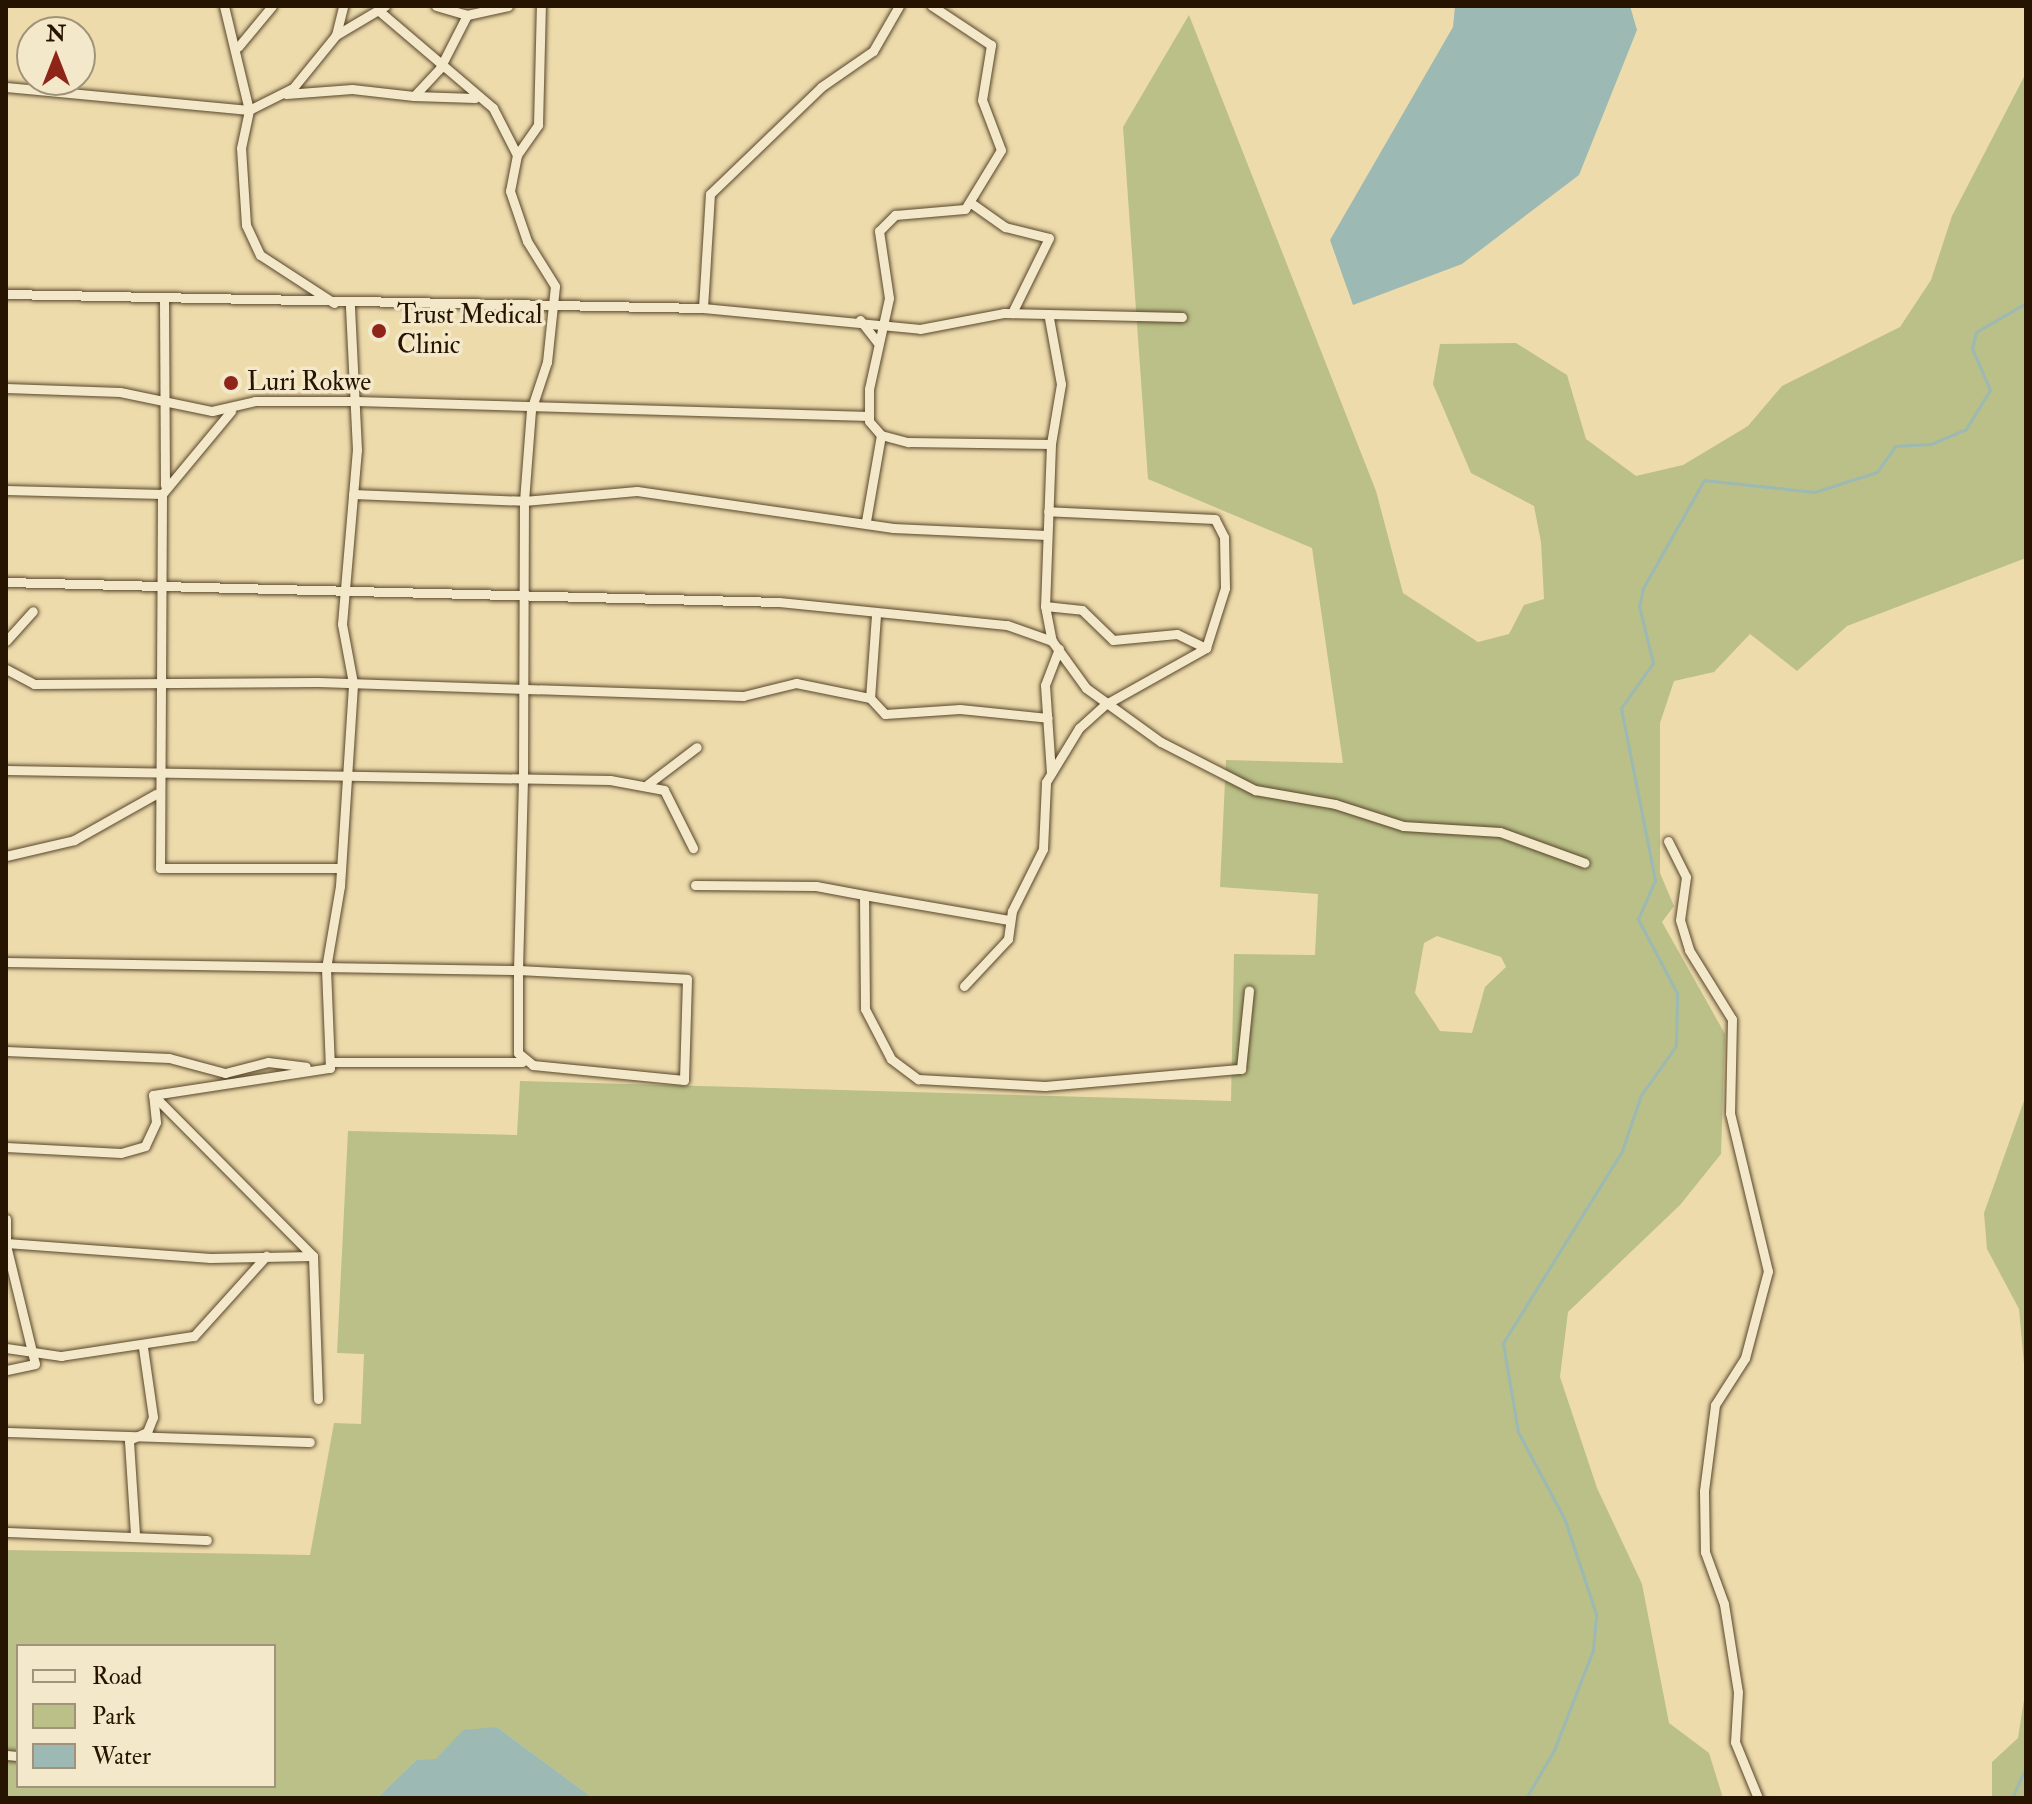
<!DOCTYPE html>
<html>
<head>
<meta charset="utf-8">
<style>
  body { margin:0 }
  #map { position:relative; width:2032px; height:1804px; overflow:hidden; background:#eddbac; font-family:"IM FELL Double Pica",serif }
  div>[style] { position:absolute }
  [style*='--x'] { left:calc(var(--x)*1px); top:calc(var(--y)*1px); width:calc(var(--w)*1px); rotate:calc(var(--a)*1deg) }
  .green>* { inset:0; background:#bac088 }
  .water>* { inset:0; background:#9cb9b3 }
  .stream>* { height:3px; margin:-1.5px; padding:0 1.5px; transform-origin:1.5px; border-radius:1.5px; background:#9cb9b3 }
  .roads { filter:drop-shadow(0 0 2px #58462b) drop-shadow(0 0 2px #58462b) }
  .minor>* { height:9px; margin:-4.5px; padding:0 4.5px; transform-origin:4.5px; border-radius:4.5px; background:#f3e8c9 }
  .dots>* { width:22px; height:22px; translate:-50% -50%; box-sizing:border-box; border:4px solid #f3e8c9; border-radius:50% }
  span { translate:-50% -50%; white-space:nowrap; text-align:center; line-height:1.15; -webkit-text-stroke:7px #f3e8c9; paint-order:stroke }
  .poi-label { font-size:26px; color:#261400 }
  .left { translate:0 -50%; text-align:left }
  .frame { position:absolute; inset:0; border:8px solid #261400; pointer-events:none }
  .legend { position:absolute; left:16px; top:1644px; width:260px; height:144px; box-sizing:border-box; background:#f3e8c9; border:2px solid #a19379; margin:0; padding:10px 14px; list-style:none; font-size:24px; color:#261400 }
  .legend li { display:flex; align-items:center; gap:16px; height:40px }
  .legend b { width:40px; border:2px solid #a19379 }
  .north { position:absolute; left:16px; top:16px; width:80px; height:80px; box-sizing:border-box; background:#f3e8c9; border:2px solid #a19379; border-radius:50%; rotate:0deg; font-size:22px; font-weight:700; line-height:32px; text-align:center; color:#261400 }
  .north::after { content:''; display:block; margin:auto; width:28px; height:36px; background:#8f2418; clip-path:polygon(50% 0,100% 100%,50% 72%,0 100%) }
</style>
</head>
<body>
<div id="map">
  <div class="green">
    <div style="clip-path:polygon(evenodd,1189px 15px,1376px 491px,1403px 593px,1478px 642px,1509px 634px,1524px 605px,1544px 599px,1541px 542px,1534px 506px,1471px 473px,1433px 384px,1440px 344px,1516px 343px,1567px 375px,1586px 439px,1636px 476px,1683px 465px,1748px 426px,1782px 386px,1900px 327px,1931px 280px,1952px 216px,2026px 73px,2026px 558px,1847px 626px,1797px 671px,1750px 634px,1714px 672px,1674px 681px,1660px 723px,1660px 873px,1674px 906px,1662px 922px,1725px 1034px,1721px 1154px,1680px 1205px,1568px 1312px,1560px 1377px,1597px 1488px,1642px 1584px,1669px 1723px,1709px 1753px,1723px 1798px,593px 1798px,497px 1727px,436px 1760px,416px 1760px,377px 1798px,6px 1798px,6px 1550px,310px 1555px,334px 1423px,361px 1424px,364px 1354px,337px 1353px,348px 1131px,517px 1135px,520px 1081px,1231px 1101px,1234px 954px,1315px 955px,1318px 894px,1220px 887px,1226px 760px,1343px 763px,1312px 548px,1148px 479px,1123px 127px,1189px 15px,1437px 936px,1501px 957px,1506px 967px,1485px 987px,1472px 1033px,1440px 1031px,1415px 993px,1424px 943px,1437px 936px,1189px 15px,18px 1646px,274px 1646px,274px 1786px,18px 1786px,18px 1646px)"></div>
    <div style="clip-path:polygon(2026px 1095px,2026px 1386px,2019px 1309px,1987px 1249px,1984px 1213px)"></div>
    <div style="clip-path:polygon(2026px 1687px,2026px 1798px,1992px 1798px,1992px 1762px,2018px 1738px)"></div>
  </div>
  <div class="water">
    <div style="clip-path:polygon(1455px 6px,1630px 6px,1637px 30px,1579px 175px,1462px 264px,1353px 305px,1330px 240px,1453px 27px)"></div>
    <div style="clip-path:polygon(497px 1727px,593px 1798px,377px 1798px,416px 1760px,436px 1759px,463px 1730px)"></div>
  </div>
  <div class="stream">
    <div style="--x:1526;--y:1798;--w:56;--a:-59.7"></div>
    <div style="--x:1554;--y:1750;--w:107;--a:-68.7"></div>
    <div style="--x:1593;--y:1650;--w:36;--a:-85"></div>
    <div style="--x:1596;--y:1614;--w:99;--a:-108.3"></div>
    <div style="--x:1565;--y:1520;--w:100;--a:-118.1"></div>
    <div style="--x:1518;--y:1432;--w:90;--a:-99.6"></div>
    <div style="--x:1503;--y:1343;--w:226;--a:-58.2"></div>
    <div style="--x:1622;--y:1151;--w:59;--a:-71.3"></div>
    <div style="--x:1641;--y:1095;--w:60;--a:-54.5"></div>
    <div style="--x:1676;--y:1046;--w:53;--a:-88.9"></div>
    <div style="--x:1677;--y:993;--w:84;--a:-117.8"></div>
    <div style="--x:1638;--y:919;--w:43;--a:-66.4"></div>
    <div style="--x:1655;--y:880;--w:175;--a:-101.2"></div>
    <div style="--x:1621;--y:708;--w:55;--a:-54.6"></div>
    <div style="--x:1653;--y:663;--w:59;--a:-103.8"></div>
    <div style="--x:1639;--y:606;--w:18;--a:-77"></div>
    <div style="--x:1643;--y:588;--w:124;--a:-60.5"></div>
    <div style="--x:1704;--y:480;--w:111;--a:6.2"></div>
    <div style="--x:1814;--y:492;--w:66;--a:-17.6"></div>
    <div style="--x:1877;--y:472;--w:32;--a:-55"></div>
    <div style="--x:1895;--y:446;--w:36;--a:-3"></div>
    <div style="--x:1931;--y:444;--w:38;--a:-23"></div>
    <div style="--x:1966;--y:429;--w:46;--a:-58.4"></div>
    <div style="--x:1990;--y:390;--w:46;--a:-113.2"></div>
    <div style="--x:1972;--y:348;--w:16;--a:-76"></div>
    <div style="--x:1976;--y:332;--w:58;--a:-30.1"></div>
    <div style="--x:2012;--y:1798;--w:35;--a:-66"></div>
  </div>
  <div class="roads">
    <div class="minor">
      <div style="--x:224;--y:6;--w:107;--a:76.5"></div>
      <div style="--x:436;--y:6;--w:32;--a:16"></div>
      <div style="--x:467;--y:15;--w:42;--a:-12.4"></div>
      <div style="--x:378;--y:10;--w:151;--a:40.4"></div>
      <div style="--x:493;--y:108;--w:53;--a:62.9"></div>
      <div style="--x:336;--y:35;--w:30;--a:-76"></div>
      <div style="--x:238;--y:47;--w:53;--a:-50.3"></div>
      <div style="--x:6;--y:87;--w:244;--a:5.4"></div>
      <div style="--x:286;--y:94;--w:66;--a:-4.3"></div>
      <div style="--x:352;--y:89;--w:62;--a:6.4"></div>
      <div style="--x:414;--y:96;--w:38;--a:-47"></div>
      <div style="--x:440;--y:68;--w:59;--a:-63"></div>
      <div style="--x:414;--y:96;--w:61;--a:1.9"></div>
      <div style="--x:971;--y:203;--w:42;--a:35.2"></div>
      <div style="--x:1005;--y:227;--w:45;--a:14"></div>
      <div style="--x:1049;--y:238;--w:84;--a:116.3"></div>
      <div style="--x:6;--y:294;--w:697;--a:1.15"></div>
      <div style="--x:703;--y:308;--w:218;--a:5.5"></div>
      <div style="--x:920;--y:329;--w:86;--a:-10.8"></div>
      <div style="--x:1004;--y:313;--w:178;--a:1.3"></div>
      <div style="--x:164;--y:298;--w:187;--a:89.7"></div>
      <div style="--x:334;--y:303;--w:88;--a:-147"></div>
      <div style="--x:260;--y:255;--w:33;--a:-115"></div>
      <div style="--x:246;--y:225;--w:77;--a:-93.7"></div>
      <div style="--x:241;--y:148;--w:39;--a:-78"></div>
      <div style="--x:249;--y:110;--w:49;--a:-26.6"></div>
      <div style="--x:293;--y:88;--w:68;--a:-50.9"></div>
      <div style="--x:336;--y:35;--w:57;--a:-30.6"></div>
      <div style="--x:703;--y:308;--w:114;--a:-86.5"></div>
      <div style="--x:710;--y:194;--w:154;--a:-43.9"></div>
      <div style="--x:821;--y:87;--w:63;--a:-34.7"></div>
      <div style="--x:873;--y:51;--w:52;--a:-60"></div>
      <div style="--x:1049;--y:318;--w:67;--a:79.7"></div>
      <div style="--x:1061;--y:384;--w:61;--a:99.5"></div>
      <div style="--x:1051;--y:444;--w:162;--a:92.1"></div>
      <div style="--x:1045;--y:606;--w:36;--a:79"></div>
      <div style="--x:1052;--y:641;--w:58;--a:54.1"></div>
      <div style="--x:1086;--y:688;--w:92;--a:35.8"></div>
      <div style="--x:1161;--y:742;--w:106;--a:27.1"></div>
      <div style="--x:1255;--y:790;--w:81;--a:9.9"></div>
      <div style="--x:1335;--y:804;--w:71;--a:17.9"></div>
      <div style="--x:1403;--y:826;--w:97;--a:3.5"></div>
      <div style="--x:1500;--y:832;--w:90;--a:20"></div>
      <div style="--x:860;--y:320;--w:28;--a:52"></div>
      <div style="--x:6;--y:388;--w:114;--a:2"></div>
      <div style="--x:120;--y:392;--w:94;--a:11.7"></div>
      <div style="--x:212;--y:411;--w:44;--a:-13.1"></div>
      <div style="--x:255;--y:401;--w:101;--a:0"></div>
      <div style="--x:356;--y:401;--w:513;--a:1.67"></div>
      <div style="--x:231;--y:411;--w:108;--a:129.7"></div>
      <div style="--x:162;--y:494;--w:374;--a:90.3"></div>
      <div style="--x:160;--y:868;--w:179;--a:0"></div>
      <div style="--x:881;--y:435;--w:28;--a:15"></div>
      <div style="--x:908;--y:442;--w:143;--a:0.8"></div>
      <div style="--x:6;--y:490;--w:156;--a:1.5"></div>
      <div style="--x:353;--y:494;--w:171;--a:2.3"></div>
      <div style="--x:524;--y:501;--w:113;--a:-5.1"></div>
      <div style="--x:637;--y:491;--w:259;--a:8.2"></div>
      <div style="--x:893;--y:528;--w:154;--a:2.6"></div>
      <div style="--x:866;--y:521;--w:87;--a:-80.1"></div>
      <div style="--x:881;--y:435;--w:18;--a:-131"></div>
      <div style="--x:869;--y:421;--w:32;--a:-90"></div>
      <div style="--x:869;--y:389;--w:93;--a:-77.6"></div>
      <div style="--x:889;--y:298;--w:68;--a:-98.5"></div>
      <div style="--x:879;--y:231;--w:23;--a:-45"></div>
      <div style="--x:895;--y:215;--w:70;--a:-4.9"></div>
      <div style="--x:965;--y:209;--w:69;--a:-58.6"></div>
      <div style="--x:1001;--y:150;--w:53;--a:-110.8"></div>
      <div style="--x:982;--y:100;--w:56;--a:-80.7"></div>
      <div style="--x:991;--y:45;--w:71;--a:-146.5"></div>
      <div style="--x:6;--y:582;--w:773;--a:1.48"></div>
      <div style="--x:779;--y:602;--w:229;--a:5.8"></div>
      <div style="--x:1007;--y:625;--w:48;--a:19.6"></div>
      <div style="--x:1045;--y:606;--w:37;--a:6"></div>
      <div style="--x:1082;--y:610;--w:43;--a:44.1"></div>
      <div style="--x:1113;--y:640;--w:64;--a:-5.4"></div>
      <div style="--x:1177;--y:634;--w:32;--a:26"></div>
      <div style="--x:876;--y:615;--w:83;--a:94.1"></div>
      <div style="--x:870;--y:698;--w:22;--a:47"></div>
      <div style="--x:885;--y:714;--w:75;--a:-3.8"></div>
      <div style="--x:960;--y:709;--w:88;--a:5.8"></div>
      <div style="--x:6;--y:641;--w:40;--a:-48"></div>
      <div style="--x:6;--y:669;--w:32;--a:28"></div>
      <div style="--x:34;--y:684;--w:284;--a:-0.4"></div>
      <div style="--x:318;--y:682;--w:425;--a:1.9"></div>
      <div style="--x:743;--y:696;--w:55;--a:-13.8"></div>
      <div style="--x:796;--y:683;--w:76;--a:11.5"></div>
      <div style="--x:6;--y:770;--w:604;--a:0.95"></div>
      <div style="--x:610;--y:780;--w:55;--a:10.5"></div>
      <div style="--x:664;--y:790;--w:65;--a:63.4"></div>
      <div style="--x:1051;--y:773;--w:88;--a:-93.9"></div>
      <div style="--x:1045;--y:685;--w:39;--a:-69"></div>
      <div style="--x:648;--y:784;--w:61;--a:-37.1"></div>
      <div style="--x:1668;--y:841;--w:40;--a:63.4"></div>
      <div style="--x:1686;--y:877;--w:43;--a:97.9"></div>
      <div style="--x:1680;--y:920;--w:31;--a:73"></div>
      <div style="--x:1689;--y:950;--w:81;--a:58.1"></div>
      <div style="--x:1732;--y:1019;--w:94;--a:91.2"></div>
      <div style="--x:1730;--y:1113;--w:163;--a:76.5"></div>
      <div style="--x:1768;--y:1271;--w:90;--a:104.8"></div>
      <div style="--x:1745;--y:1358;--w:56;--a:122.6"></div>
      <div style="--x:1715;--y:1405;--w:87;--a:97.3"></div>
      <div style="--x:1704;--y:1491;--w:61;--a:89.1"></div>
      <div style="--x:1705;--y:1552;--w:55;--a:69.9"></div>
      <div style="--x:1724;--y:1604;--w:89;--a:81"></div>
      <div style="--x:1738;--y:1692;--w:50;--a:93.4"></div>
      <div style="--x:1735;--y:1742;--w:61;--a:67.7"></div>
      <div style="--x:6;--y:856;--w:70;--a:-13.2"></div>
      <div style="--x:74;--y:840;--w:94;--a:-29.3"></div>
      <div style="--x:695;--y:885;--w:121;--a:0.5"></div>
      <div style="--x:816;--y:886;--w:49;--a:10.6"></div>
      <div style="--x:864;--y:895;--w:114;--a:89.5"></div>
      <div style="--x:865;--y:1009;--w:56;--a:62.5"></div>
      <div style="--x:891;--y:1059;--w:34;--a:37"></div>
      <div style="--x:918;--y:1079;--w:127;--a:3.2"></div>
      <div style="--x:1045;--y:1086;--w:197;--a:-5"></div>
      <div style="--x:1241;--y:1069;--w:79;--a:-84.2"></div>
      <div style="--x:864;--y:895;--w:147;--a:9.8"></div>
      <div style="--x:6;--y:962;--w:512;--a:0.9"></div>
      <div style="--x:518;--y:970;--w:169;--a:3"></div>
      <div style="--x:687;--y:979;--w:101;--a:91.7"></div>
      <div style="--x:684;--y:1080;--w:152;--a:-174.3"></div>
      <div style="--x:533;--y:1065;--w:19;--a:-141"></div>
      <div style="--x:518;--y:1053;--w:83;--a:-90"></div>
      <div style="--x:518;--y:970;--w:189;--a:-88.5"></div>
      <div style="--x:523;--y:781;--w:280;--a:-89.8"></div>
      <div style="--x:524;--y:501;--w:91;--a:-85.6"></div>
      <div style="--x:531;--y:410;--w:51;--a:-71.6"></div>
      <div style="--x:547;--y:362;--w:76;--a:-84"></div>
      <div style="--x:555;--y:286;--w:53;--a:-121.9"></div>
      <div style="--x:527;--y:241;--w:53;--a:-108.8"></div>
      <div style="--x:510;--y:191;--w:37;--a:-79"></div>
      <div style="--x:517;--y:155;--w:37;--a:-55"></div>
      <div style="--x:538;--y:125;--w:119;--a:-88.6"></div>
      <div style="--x:964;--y:986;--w:64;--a:-46.9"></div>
      <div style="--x:1008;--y:939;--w:28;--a:-82"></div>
      <div style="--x:1012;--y:911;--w:69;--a:-63.4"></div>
      <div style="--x:1043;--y:849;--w:67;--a:-87.4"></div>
      <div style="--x:1046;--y:782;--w:63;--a:-58.6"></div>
      <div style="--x:1079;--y:728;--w:36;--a:-42"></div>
      <div style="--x:1106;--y:704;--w:115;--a:-29.2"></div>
      <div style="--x:1206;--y:648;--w:63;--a:-72.4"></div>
      <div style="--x:1225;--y:588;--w:51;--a:-91.1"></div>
      <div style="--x:1224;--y:537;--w:20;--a:-117"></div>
      <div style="--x:1215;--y:519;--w:167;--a:-177.3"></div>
      <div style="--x:6;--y:1051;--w:163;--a:2.5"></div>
      <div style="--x:169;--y:1058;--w:58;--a:15"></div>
      <div style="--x:225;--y:1073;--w:44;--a:-14.3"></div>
      <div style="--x:268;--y:1062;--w:38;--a:7"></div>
      <div style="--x:331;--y:1062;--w:191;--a:0"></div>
      <div style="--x:6;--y:1147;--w:115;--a:3"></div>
      <div style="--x:121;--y:1153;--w:25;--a:-16"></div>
      <div style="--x:145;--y:1146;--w:26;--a:-65"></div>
      <div style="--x:156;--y:1122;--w:27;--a:-96"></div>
      <div style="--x:6;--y:1219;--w:23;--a:90"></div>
      <div style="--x:6;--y:1243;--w:205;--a:4.2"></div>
      <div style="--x:210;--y:1258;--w:103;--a:-1.1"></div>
      <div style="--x:6;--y:1245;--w:122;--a:76.3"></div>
      <div style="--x:35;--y:1364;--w:30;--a:168"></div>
      <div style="--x:6;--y:1348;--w:56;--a:8.3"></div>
      <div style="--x:61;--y:1356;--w:134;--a:-8.6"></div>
      <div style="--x:194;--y:1336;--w:108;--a:-48"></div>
      <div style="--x:318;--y:1399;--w:143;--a:-92"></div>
      <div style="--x:313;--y:1256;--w:227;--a:-134.8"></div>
      <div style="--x:153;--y:1095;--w:179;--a:-8.7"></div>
      <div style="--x:330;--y:1068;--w:100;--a:-92.3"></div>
      <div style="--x:326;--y:968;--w:83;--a:-80.3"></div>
      <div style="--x:340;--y:886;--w:203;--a:-86.3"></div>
      <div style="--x:353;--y:683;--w:60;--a:-100.6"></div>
      <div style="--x:342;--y:624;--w:175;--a:-85.1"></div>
      <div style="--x:357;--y:450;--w:144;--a:-92.8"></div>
      <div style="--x:6;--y:1432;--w:304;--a:1.9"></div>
      <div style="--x:6;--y:1532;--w:201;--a:2.3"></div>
      <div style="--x:135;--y:1534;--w:94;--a:-93.7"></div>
      <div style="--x:129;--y:1440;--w:20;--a:-24"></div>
      <div style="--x:147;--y:1432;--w:16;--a:-68"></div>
      <div style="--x:153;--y:1417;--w:70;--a:-98.2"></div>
      <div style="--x:6;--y:1755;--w:12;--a:5"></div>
    </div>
  </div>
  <div class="dots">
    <div style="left:379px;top:331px;background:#8f2418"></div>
    <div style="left:231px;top:383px;background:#8f2418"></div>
  </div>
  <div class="poi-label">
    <span class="left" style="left:397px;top:331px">Trust Medical<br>Clinic</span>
    <span class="left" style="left:247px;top:383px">Luri Rokwe</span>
  </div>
  <div class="frame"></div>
  <ul class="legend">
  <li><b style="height:10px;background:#f3e8c9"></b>Road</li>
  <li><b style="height:22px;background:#bac088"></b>Park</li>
  <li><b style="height:22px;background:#9cb9b3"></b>Water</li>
  </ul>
  <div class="north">N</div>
</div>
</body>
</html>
